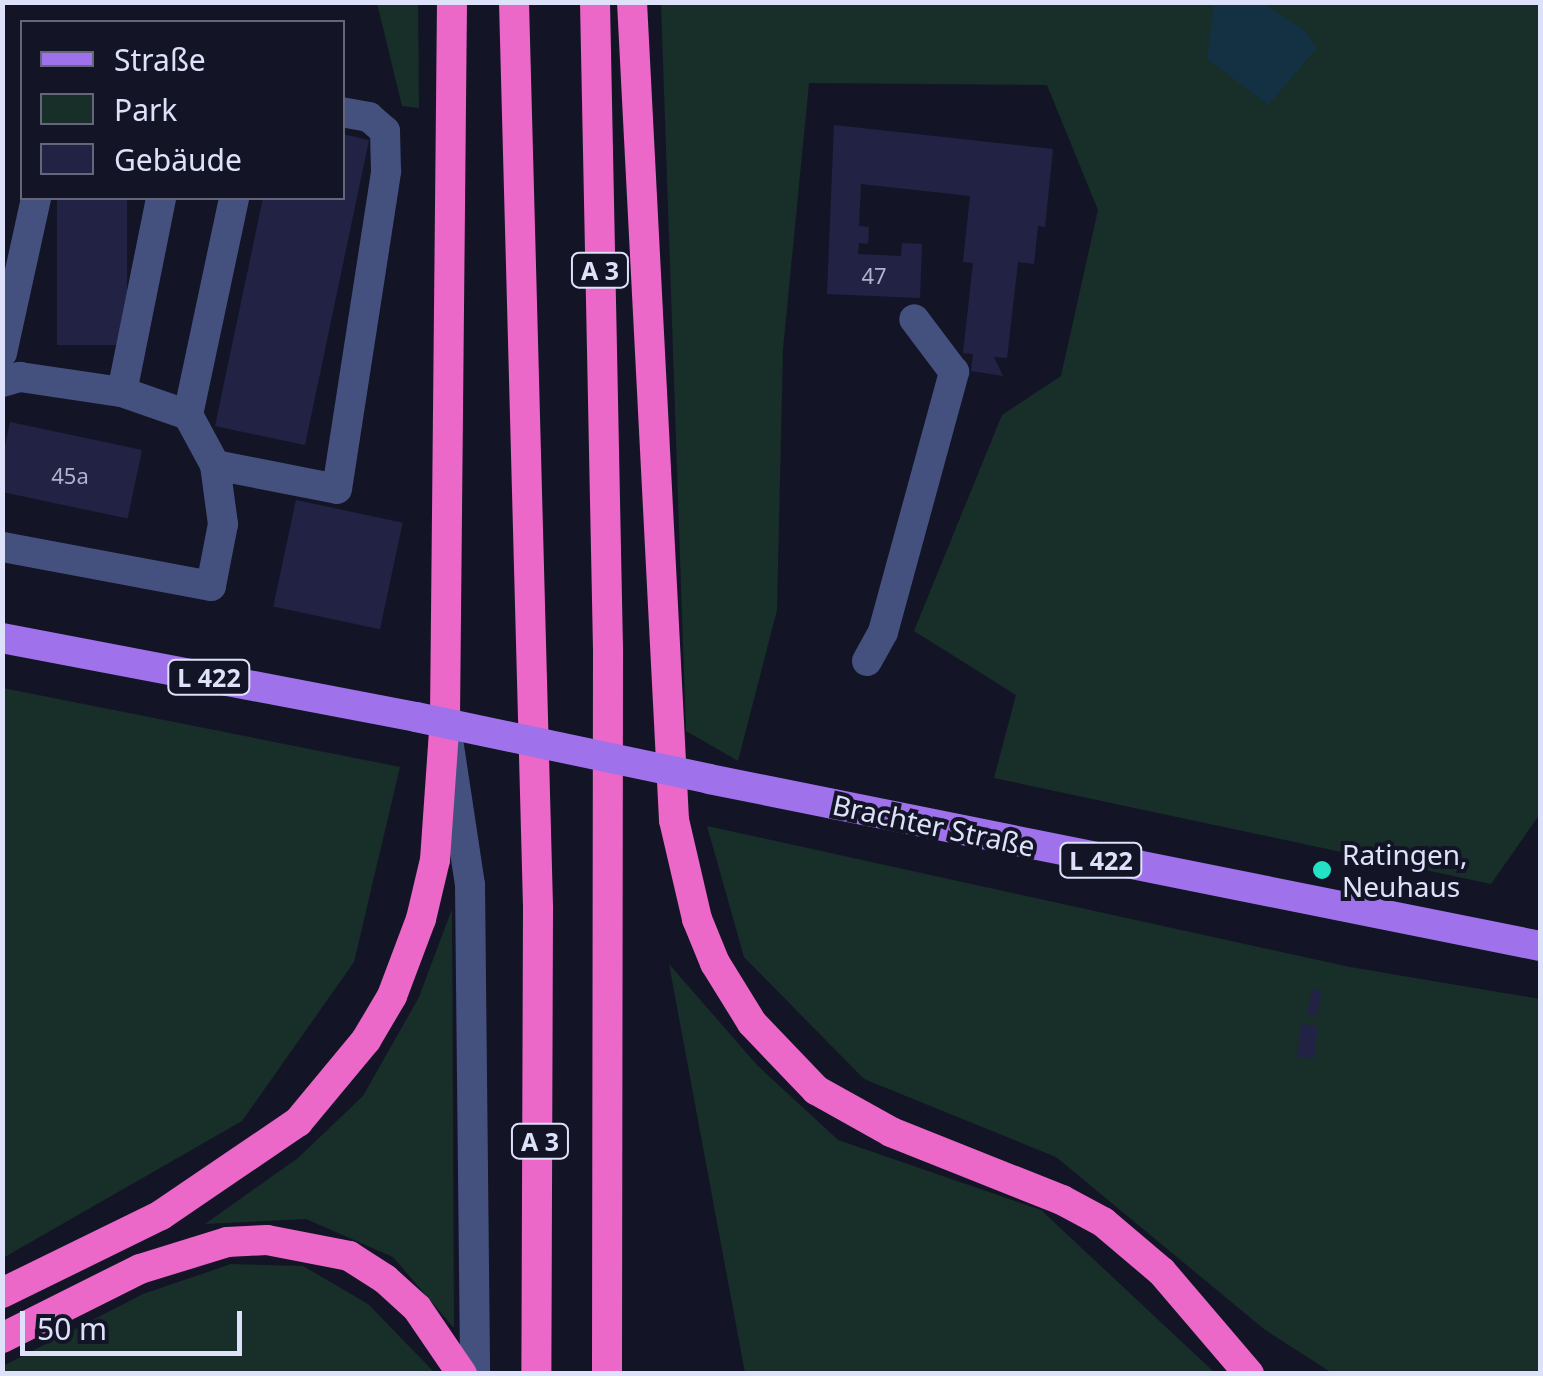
<!DOCTYPE html>
<html>
<head>
<meta charset="utf-8">
<style>
  body { margin:0 }
  #map { position:relative; width:1543px; height:1376px; overflow:hidden; background:#131526; font-family:"Noto Sans",sans-serif }
  div>[style] { position:absolute }
  [style*='--x'] { left:calc(var(--x)*1px); top:calc(var(--y)*1px); width:calc(var(--w)*1px); rotate:calc(var(--a)*1deg) }
  .green>* { inset:0; background:#172f28 }
  .water>* { inset:0; background:#143143 }
  .building>* { inset:0; background:#222344; transform-origin:0 0 }
  .minor>* { height:30px; margin:-15px; padding:0 15px; transform-origin:15px; border-radius:15px; background:#44517f }
  .major>* { height:30px; margin:-15px; padding:0 15px; transform-origin:15px; border-radius:15px; background:#9f72ec }
  .highway>* { height:30px; margin:-15px; padding:0 15px; transform-origin:15px; border-radius:15px; background:#eb67c8 }
  .major-bridge>* { height:30px; margin:-15px; padding:0 15px; transform-origin:15px; border-radius:15px; background:#9f72ec }
  .dots>* { width:28px; height:28px; translate:-50% -50%; box-sizing:border-box; border:5px solid #131526; border-radius:50% }
  span { translate:-50% -50%; white-space:nowrap; text-align:center; line-height:1.15; -webkit-text-stroke:8px #131526; paint-order:stroke }
  .number-label { font-size:22px; color:#aeb2cc }
  .number-label span { -webkit-text-stroke-width:0 }
  .shield-label span { padding:2px 8px; background:#131526; border:2px solid; border-radius:8px; -webkit-text-stroke-width:0 }
  .shield-label { font-size:25px; color:#dde1fa; font-weight:700 }
  .street-label { font-size:28px; color:#dde1fa }
  .poi-label { font-size:28px; color:#dde1fa }
  .left { translate:0 -50%; text-align:left }
  .frame { position:absolute; inset:0; border:5px solid #dde1fa; pointer-events:none }
  .legend { position:absolute; left:20px; top:20px; width:325px; height:180px; box-sizing:border-box; background:#131526; border:2px solid #64677b; margin:0; padding:12px 18px; list-style:none; font-size:30px; color:#dde1fa }
  .legend li { display:flex; align-items:center; gap:20px; height:50px }
  .legend b { width:50px; border:2px solid #64677b }
  .scale { position:absolute; left:20px; top:1311px; width:222px; height:45px; box-sizing:border-box; border:5px solid #dde1fa; border-top:0; padding-left:12px; font-size:30px; line-height:35px; white-space:nowrap; color:#dde1fa; -webkit-text-stroke:8px #131526; paint-order:stroke }
</style>
</head>
<body>
<div id="map">
  <div class="green">
    <div style="clip-path:polygon(377px 3px,418px 3px,419px 108px,402px 106px)"></div>
    <div style="clip-path:polygon(661px 3px,1540px 3px,1540px 814px,1491px 884px,994px 778px,1016px 695px,914px 631px,1002px 415px,1061px 376px,1098px 210px,1047px 85px,809px 83px,783px 349px,777px 610px,738px 761px,686px 731px)"></div>
    <div style="clip-path:polygon(3px 688px,400px 767px,354px 962px,242px 1121px,3px 1258px)"></div>
    <div style="clip-path:polygon(707px 826px,1350px 967px,1540px 999px,1540px 1373px,1332px 1373px,1264px 1329px,1056px 1157px,864px 1079px,744px 957px)"></div>
    <div style="clip-path:polygon(452px 909px,454px 1328px,393px 1257px,306px 1219px,205px 1224px,298px 1158px,363px 1096px,419px 997px)"></div>
    <div style="clip-path:polygon(669px 964px,757px 1065px,838px 1140px,1041px 1210px,1215px 1373px,745px 1373px)"></div>
    <div style="clip-path:polygon(231px 1264px,303px 1266px,368px 1304px,435px 1373px,3px 1373px,3px 1366px,143px 1294px)"></div>
  </div>
  <div class="water">
    <div style="clip-path:polygon(1214px 3px,1263px 3px,1306px 32px,1317px 48px,1268px 105px,1207px 59px)"></div>
  </div>
  <div class="building">
    <div style="clip-path:polygon(834px 125px,1053px 149px,1045px 227px,1038px 226px,1034px 264px,1018px 262px,1007px 358px,994px 357px,1003px 376px,971px 371px,973px 354px,963px 353px,973px 263px,963px 262px,970px 196px,861px 184px,859px 226px,869px 227px,868px 244px,859px 243px,858px 254px,901px 256px,902px 243px,922px 244px,920px 298px,827px 294px)"></div>
    <div style="clip-path:polygon(342px 134px,369px 140px,305px 445px,215px 426px,263px 198px,342px 198px)"></div>
    <div style="left:57px;top:198px;width:70px;height:147px"></div>
    <div style="left:10px;top:422px;width:135px;height:70px;rotate:12deg"></div>
    <div style="left:296px;top:500px;width:109px;height:109px;rotate:12deg"></div>
    <div style="left:1312px;top:989px;width:10px;height:26px;rotate:11deg"></div>
    <div style="left:1301px;top:1024px;width:17px;height:33px;rotate:7deg"></div>
  </div>
  <div class="minor">
    <div style="--x:2;--y:353;--w:159;--a:-77.6"></div>
    <div style="--x:2;--y:382;--w:19;--a:-16"></div>
    <div style="--x:20;--y:377;--w:103;--a:8.4"></div>
    <div style="--x:122;--y:392;--w:70;--a:19.2"></div>
    <div style="--x:188;--y:415;--w:57;--a:61.6"></div>
    <div style="--x:215;--y:465;--w:60;--a:82.3"></div>
    <div style="--x:223;--y:524;--w:63;--a:101"></div>
    <div style="--x:211;--y:586;--w:213;--a:-169.4"></div>
    <div style="--x:122;--y:392;--w:198;--a:-78.6"></div>
    <div style="--x:188;--y:415;--w:222;--a:-78"></div>
    <div style="--x:215;--y:465;--w:124;--a:11.1"></div>
    <div style="--x:337;--y:489;--w:322;--a:-81.2"></div>
    <div style="--x:386;--y:171;--w:40;--a:-91.4"></div>
    <div style="--x:385;--y:131;--w:21;--a:-139"></div>
    <div style="--x:369;--y:117;--w:27;--a:-170"></div>
    <div style="--x:867;--y:661;--w:33;--a:-61"></div>
    <div style="--x:883;--y:632;--w:270;--a:-74.7"></div>
    <div style="--x:954;--y:372;--w:66;--a:-127"></div>
    <div style="--x:449;--y:746;--w:141;--a:81.4"></div>
    <div style="--x:470;--y:885;--w:489;--a:89.4"></div>
  </div>
  <div class="major">
    <div style="--x:2;--y:638;--w:421;--a:10.8"></div>
    <div style="--x:709;--y:779;--w:848;--a:11.36"></div>
  </div>
  <div class="highway">
    <div style="--x:514;--y:2;--w:907;--a:88.48"></div>
    <div style="--x:538;--y:909;--w:465;--a:90.2"></div>
    <div style="--x:595;--y:2;--w:649;--a:88.85"></div>
    <div style="--x:608;--y:651;--w:723;--a:90.08"></div>
    <div style="--x:632;--y:2;--w:819;--a:87.06"></div>
    <div style="--x:674;--y:820;--w:102;--a:76.9"></div>
    <div style="--x:697;--y:919;--w:48;--a:67.8"></div>
    <div style="--x:715;--y:963;--w:70;--a:58.3"></div>
    <div style="--x:752;--y:1023;--w:93;--a:46.3"></div>
    <div style="--x:816;--y:1090;--w:86;--a:29.2"></div>
    <div style="--x:891;--y:1132;--w:184;--a:21.7"></div>
    <div style="--x:1062;--y:1200;--w:47;--a:28.2"></div>
    <div style="--x:1103;--y:1222;--w:77;--a:40.3"></div>
    <div style="--x:1162;--y:1272;--w:134;--a:49.5"></div>
    <div style="--x:2;--y:1293;--w:177;--a:-26.1"></div>
    <div style="--x:161;--y:1215;--w:166;--a:-34.2"></div>
    <div style="--x:298;--y:1122;--w:107;--a:-50.3"></div>
    <div style="--x:366;--y:1040;--w:51;--a:-59.4"></div>
    <div style="--x:392;--y:996;--w:82;--a:-69.4"></div>
    <div style="--x:421;--y:919;--w:61;--a:-76.7"></div>
    <div style="--x:435;--y:860;--w:142;--a:-86"></div>
    <div style="--x:445;--y:718;--w:716;--a:-89.44"></div>
    <div style="--x:2;--y:1338;--w:154;--a:-26.6"></div>
    <div style="--x:140;--y:1269;--w:91;--a:-17.2"></div>
    <div style="--x:227;--y:1242;--w:40;--a:-2.9"></div>
    <div style="--x:267;--y:1240;--w:84;--a:11"></div>
    <div style="--x:349;--y:1256;--w:43;--a:32.6"></div>
    <div style="--x:385;--y:1279;--w:43;--a:42.2"></div>
    <div style="--x:417;--y:1308;--w:80;--a:55.7"></div>
  </div>
  <div class="major-bridge">
    <div style="--x:416;--y:717;--w:299;--a:11.9"></div>
  </div>
  <div class="dots">
    <div style="left:1322px;top:870px;background:#22e1c4"></div>
  </div>
  <div class="number-label">
    <span style="left:874px;top:276px">47</span>
    <span style="left:70px;top:476px">45a</span>
  </div>
  <div class="shield-label">
    <span style="left:600px;top:270px">A 3</span>
    <span style="left:209px;top:677px">L 422</span>
    <span style="left:1101px;top:860px">L 422</span>
    <span style="left:540px;top:1141px">A 3</span>
  </div>
  <div class="street-label">
    <span style="left:934px;top:825px;rotate:12deg">Brachter Straße</span>
  </div>
  <div class="poi-label">
    <span class="left" style="left:1342px;top:870px">Ratingen,<br>Neuhaus</span>
  </div>
  <div class="frame"></div>
  <ul class="legend">
  <li><b style="height:12px;background:#9f72ec"></b>Straße</li>
  <li><b style="height:28px;background:#172f28"></b>Park</li>
  <li><b style="height:28px;background:#222344"></b>Gebäude</li>
  </ul>
  <div class="scale">50 m</div>
</div>
</body>
</html>
